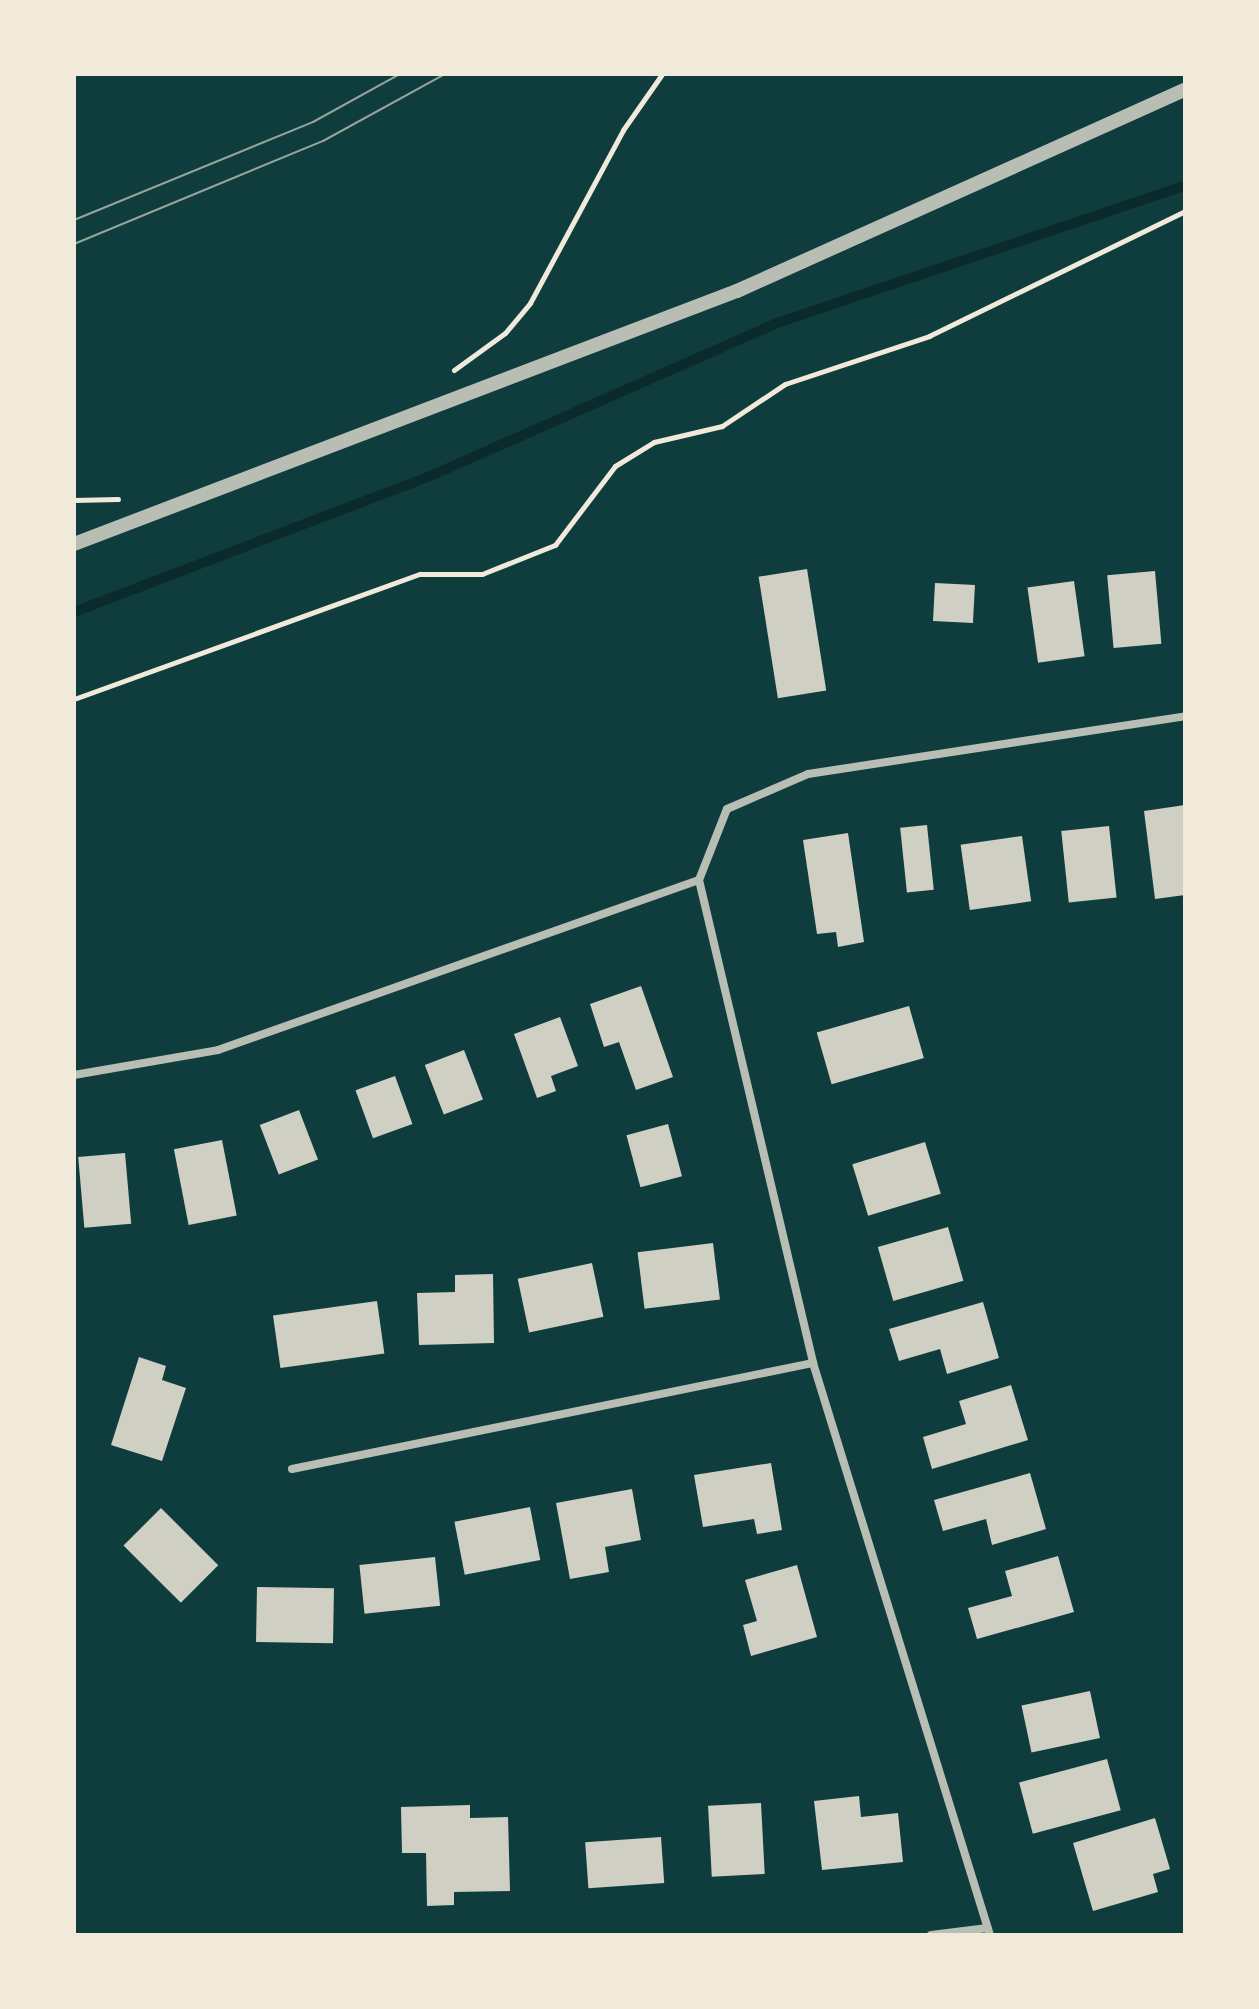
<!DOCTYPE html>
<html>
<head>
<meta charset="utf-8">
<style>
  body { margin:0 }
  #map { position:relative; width:1259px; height:2009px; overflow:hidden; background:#0f3d3e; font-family:"DejaVu Sans",sans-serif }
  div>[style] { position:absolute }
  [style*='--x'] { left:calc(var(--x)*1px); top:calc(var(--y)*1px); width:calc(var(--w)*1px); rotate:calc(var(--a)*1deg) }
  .stream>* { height:10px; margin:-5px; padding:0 5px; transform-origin:5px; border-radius:5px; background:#0a2a2b }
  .building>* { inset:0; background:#cfcfc3; transform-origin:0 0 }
  .path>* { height:5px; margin:-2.5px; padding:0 2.5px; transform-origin:2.5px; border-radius:2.5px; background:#f1e9da }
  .minor>* { height:8px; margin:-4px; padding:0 4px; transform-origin:4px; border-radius:4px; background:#b8beb3 }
  .tertiary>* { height:14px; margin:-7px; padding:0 7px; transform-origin:7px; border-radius:7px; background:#b8beb3 }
  .tram>* { height:2px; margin:-1px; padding:0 1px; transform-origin:1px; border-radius:1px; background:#97a49c }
  span { translate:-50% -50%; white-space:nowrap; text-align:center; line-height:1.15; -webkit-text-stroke:8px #f1e9da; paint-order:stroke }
  .frame { position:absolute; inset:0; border:76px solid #f1e9da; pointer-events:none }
</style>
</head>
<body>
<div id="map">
  <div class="stream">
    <div style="--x:74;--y:612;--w:379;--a:-20.9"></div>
    <div style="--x:428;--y:477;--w:385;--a:-23.8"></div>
    <div style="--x:780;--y:322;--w:427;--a:-18.6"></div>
  </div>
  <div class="building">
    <div style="left:807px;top:569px;width:123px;height:49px;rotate:81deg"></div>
    <div style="left:1155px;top:571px;width:73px;height:48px;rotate:85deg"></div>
    <div style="left:1074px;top:581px;width:76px;height:47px;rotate:82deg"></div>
    <div style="left:935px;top:583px;width:40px;height:38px;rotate:3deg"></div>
    <div style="clip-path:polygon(1185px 805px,1185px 895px,1155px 899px,1144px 811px)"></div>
    <div style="left:927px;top:825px;width:65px;height:27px;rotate:84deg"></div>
    <div style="left:1109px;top:826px;width:72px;height:48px;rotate:84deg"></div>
    <div style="clip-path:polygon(848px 833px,864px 942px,838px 947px,836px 932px,817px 934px,803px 840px)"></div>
    <div style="left:1022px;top:836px;width:66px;height:62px;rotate:82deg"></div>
    <div style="clip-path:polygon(641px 986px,673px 1077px,636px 1090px,619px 1042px,604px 1047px,590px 1004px)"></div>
    <div style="left:909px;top:1006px;width:54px;height:96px;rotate:74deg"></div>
    <div style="clip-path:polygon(560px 1017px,578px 1066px,551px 1076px,556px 1091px,537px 1098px,514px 1034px)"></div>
    <div style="left:464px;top:1050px;width:53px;height:42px;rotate:69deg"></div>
    <div style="left:395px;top:1076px;width:51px;height:42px;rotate:70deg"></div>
    <div style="left:299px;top:1110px;width:53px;height:42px;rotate:69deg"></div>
    <div style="left:668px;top:1124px;width:54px;height:43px;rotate:75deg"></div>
    <div style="left:222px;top:1140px;width:77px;height:49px;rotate:79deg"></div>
    <div style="left:925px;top:1142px;width:54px;height:76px;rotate:73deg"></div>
    <div style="left:125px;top:1153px;width:71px;height:47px;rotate:85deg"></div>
    <div style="left:948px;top:1227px;width:56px;height:73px;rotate:74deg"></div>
    <div style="left:713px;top:1243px;width:57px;height:76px;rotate:83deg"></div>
    <div style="left:592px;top:1263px;width:55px;height:76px;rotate:78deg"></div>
    <div style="clip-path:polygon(493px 1274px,494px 1343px,419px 1345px,417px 1293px,455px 1292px,455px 1275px)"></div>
    <div style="left:377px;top:1301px;width:53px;height:105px;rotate:82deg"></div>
    <div style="clip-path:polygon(983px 1302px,999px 1358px,947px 1374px,940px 1349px,899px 1361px,889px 1329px)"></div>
    <div style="clip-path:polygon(139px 1357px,166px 1366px,162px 1380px,186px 1388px,162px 1461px,111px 1445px)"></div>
    <div style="clip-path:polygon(1011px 1385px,1028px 1440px,932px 1469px,923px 1437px,966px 1424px,959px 1401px)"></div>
    <div style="clip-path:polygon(771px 1463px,782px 1530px,757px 1534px,754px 1519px,703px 1527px,694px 1475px)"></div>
    <div style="clip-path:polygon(1030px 1473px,1046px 1529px,992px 1545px,986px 1519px,943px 1531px,934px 1500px)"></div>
    <div style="clip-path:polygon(632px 1489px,641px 1540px,605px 1547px,609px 1572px,570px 1579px,556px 1503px)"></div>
    <div style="left:530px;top:1507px;width:54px;height:77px;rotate:79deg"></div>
    <div style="left:161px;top:1508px;width:81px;height:53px;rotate:45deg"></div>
    <div style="clip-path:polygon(1058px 1556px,1074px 1612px,977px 1639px,968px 1608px,1012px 1596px,1005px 1571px)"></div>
    <div style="left:435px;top:1557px;width:49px;height:76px;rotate:84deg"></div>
    <div style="clip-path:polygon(797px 1565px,817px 1637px,751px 1656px,743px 1625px,757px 1621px,745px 1580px)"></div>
    <div style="left:257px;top:1587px;width:77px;height:55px;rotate:1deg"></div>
    <div style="left:1090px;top:1691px;width:48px;height:70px;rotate:78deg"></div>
    <div style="left:1107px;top:1759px;width:53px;height:91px;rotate:75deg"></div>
    <div style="clip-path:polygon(859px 1796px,861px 1817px,898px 1813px,903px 1862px,822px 1870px,814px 1801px)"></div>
    <div style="left:761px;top:1803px;width:71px;height:53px;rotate:87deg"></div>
    <div style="clip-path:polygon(470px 1805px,470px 1818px,508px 1817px,510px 1891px,454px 1892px,454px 1905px,427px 1906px,426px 1853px,402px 1853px,401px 1807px)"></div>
    <div style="clip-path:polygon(1155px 1818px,1170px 1869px,1153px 1874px,1158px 1892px,1093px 1911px,1073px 1843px)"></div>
    <div style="left:661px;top:1837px;width:46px;height:76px;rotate:86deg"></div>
  </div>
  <div class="path">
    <div style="--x:454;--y:370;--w:63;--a:-36"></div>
    <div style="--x:505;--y:333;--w:39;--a:-50"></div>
    <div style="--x:530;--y:303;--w:196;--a:-61.7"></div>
    <div style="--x:623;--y:130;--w:68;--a:-55.1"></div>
    <div style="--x:74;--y:500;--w:44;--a:-1.3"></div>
    <div style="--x:74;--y:699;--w:368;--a:-19.9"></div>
    <div style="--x:420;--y:574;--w:62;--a:0"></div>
    <div style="--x:482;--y:574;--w:79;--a:-21.7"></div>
    <div style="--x:555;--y:545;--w:99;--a:-52.8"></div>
    <div style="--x:615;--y:466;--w:46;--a:-31.6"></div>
    <div style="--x:654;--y:442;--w:70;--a:-13.2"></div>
    <div style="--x:722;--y:426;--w:76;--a:-33.7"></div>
    <div style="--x:785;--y:384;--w:152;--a:-18.4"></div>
    <div style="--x:929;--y:336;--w:285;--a:-26"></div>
  </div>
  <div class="minor">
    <div style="--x:699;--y:880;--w:496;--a:76.7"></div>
    <div style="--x:813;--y:1363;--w:599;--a:72.81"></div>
    <div style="--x:699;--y:880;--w:76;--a:-68.5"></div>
    <div style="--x:727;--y:809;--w:88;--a:-23.4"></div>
    <div style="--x:808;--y:774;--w:381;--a:-8.7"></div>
    <div style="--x:74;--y:1075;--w:146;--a:-9.8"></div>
    <div style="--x:218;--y:1050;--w:510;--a:-19.46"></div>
    <div style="--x:292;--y:1469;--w:532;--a:-11.5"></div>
    <div style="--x:931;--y:1935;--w:57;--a:-7"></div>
  </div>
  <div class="tertiary">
    <div style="--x:74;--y:544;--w:710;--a:-20.89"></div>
    <div style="--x:737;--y:291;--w:491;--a:-24.2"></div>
  </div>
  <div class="tram">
    <div style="--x:74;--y:220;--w:258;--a:-22.3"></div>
    <div style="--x:313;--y:122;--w:99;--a:-28.9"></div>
    <div style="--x:74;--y:244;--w:269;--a:-22.5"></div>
    <div style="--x:323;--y:141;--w:139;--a:-28.8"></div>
  </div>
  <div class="frame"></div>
</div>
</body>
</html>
